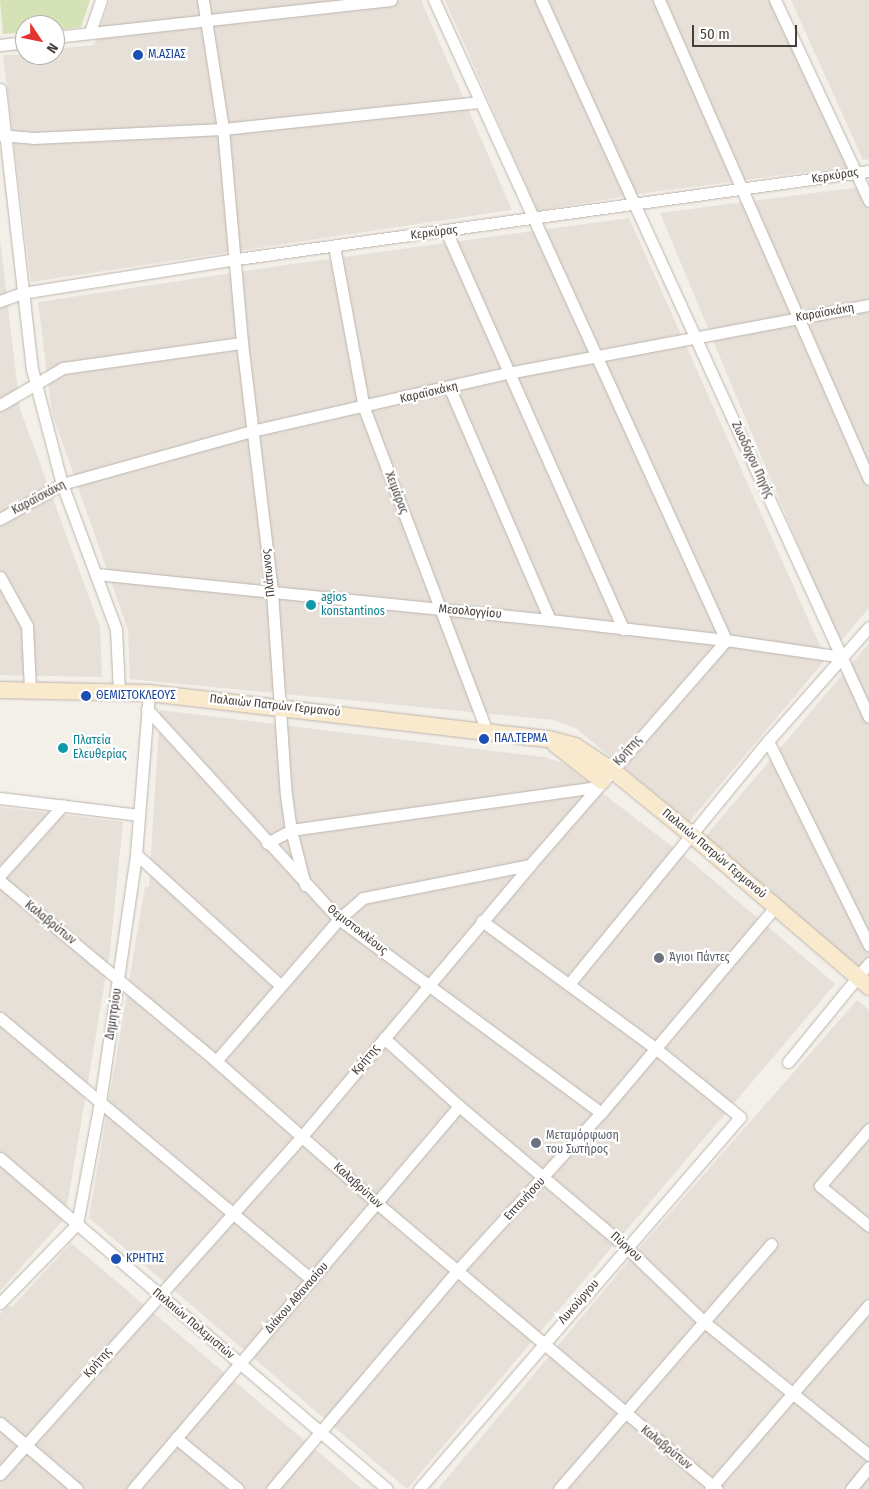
<!DOCTYPE html>
<html>
<head>
<meta charset="utf-8">
<style>
  body { margin:0 }
  #map { position:relative; width:869px; height:1489px; overflow:hidden; background:#f3efe9; font-family:"Fira Sans Condensed",sans-serif }
  div>[style] { position:absolute }
  [style*='--x'] { left:calc(var(--x)*1px); top:calc(var(--y)*1px); width:calc(var(--w)*1px); rotate:calc(var(--a)*1deg) }
  .residential>* { inset:0; background:#e6e0d8 }
  .green>* { inset:0; background:#d4e2b6 }
  .roads { filter:drop-shadow(0 0 1px #bdb5ad) drop-shadow(0 0 1px #bdb5ad) }
  .street>* { height:11px; margin:-5.5px; padding:0 5.5px; transform-origin:5.5px; border-radius:5.5px; background:#fff }
  .secondary>* { height:16px; margin:-8px; padding:0 8px; transform-origin:8px; border-radius:8px; background:#f9e9cd }
  .dots>* { width:14px; height:14px; translate:-50% -50%; box-sizing:border-box; border:2px solid #fff; border-radius:50% }
  span { translate:-50% -50%; white-space:nowrap; text-align:center; line-height:1.15; -webkit-text-stroke:4.5px #fff; paint-order:stroke }
  .transit-label { font-size:12px; color:#164399 }
  .left { translate:0 -50%; text-align:left }
  .street-label { font-size:12px; color:#463f38 }
  .culture-label { font-size:12px; color:#0d838f }
  .worship-label { font-size:12px; color:#5b616d }
  .north { position:absolute; left:15px; top:15px; width:50px; height:50px; box-sizing:border-box; background:#fff; border:1px solid #b5b2af; border-radius:50%; rotate:124deg; font-size:14px; font-weight:700; line-height:20px; text-align:center; color:#463f38 }
  .north::after { content:''; display:block; margin:auto; width:18px; height:22px; background:#e33630; clip-path:polygon(50% 0,100% 100%,50% 72%,0 100%) }
  .scale { position:absolute; left:692px; top:25px; width:105px; height:22px; box-sizing:border-box; border:2px solid #463f38; border-top:0; padding-left:6px; font-size:15px; line-height:18px; white-space:nowrap; color:#463f38; -webkit-text-stroke:4px #fff; paint-order:stroke }
</style>
</head>
<body>
<div id="map">
  <div class="residential">
    <div style="clip-path:polygon(110px 0,421px 0,512px 210px,31px 282px,3px 55px,55px 55px,55px 49px,94px 45px)"></div>
    <div style="clip-path:polygon(445px 0,772px 0,853px 166px,638px 194px,537px 211px)"></div>
    <div style="clip-path:polygon(791px 0,869px 0,869px 159px,863px 160px)"></div>
    <div style="clip-path:polygon(869px 186px,869px 608px,839px 643px,660px 213px)"></div>
    <div style="clip-path:polygon(629px 218px,826px 659px,689px 822px,577px 729px,554px 720px,130px 679px,128px 630px,52px 413px,38px 302px,300px 263px)"></div>
    <div style="clip-path:polygon(0 239px,20px 409px,100px 627px,102px 677px,0 675px)"></div>
    <div style="clip-path:polygon(869px 643px,869px 979px,705px 837px)"></div>
    <div style="clip-path:polygon(160px 710px,543px 757px,563px 763px,686px 857px,835px 984px,407px 1489px,89px 1218px,145px 887px,149px 887px)"></div>
    <div style="clip-path:polygon(0 807px,123px 822px,110px 951px,65px 1218px,0 1291px)"></div>
    <div style="clip-path:polygon(857px 1000px,869px 1010px,869px 1489px,438px 1489px,642px 1245px)"></div>
    <div style="clip-path:polygon(71px 1243px,362px 1489px,0 1489px,0 1314px,7px 1306px,13px 1306px)"></div>
  </div>
  <div class="green">
    <div style="clip-path:polygon(0 0,90px 0,81px 27px,55px 30px,55px 25px,25px 25px,25px 32px,3px 34px)"></div>
  </div>
  <div class="roads">
    <div class="street">
      <div style="--x:203;--y:0;--w:131;--a:81.2"></div>
      <div style="--x:223;--y:129;--w:215;--a:84.9"></div>
      <div style="--x:242;--y:343;--w:251;--a:83.1"></div>
      <div style="--x:272;--y:592;--w:203;--a:86.1"></div>
      <div style="--x:286;--y:795;--w:35;--a:82"></div>
      <div style="--x:291;--y:830;--w:57;--a:75.7"></div>
      <div style="--x:434;--y:0;--w:703;--a:65.48"></div>
      <div style="--x:541;--y:0;--w:788;--a:65.42"></div>
      <div style="--x:659;--y:0;--w:523;--a:66.33"></div>
      <div style="--x:775;--y:0;--w:222;--a:64.9"></div>
      <div style="--x:90;--y:32;--w:34;--a:-71"></div>
      <div style="--x:55;--y:37;--w:338;--a:-6.3"></div>
      <div style="--x:0;--y:45;--w:25;--a:-7"></div>
      <div style="--x:0;--y:89;--w:282;--a:83.5"></div>
      <div style="--x:32;--y:369;--w:119;--a:75.4"></div>
      <div style="--x:62;--y:484;--w:155;--a:69.6"></div>
      <div style="--x:116;--y:629;--w:64;--a:87.3"></div>
      <div style="--x:0;--y:135;--w:33;--a:5"></div>
      <div style="--x:33;--y:138;--w:190;--a:-2.7"></div>
      <div style="--x:223;--y:129;--w:257;--a:-6"></div>
      <div style="--x:446;--y:231;--w:436;--a:66"></div>
      <div style="--x:334;--y:246;--w:165;--a:79.5"></div>
      <div style="--x:364;--y:408;--w:347;--a:69.2"></div>
      <div style="--x:0;--y:301;--w:23;--a:-20"></div>
      <div style="--x:22;--y:293;--w:218;--a:-9"></div>
      <div style="--x:237;--y:259;--w:638;--a:-7.93"></div>
      <div style="--x:450;--y:389;--w:252;--a:66.6"></div>
      <div style="--x:0;--y:405;--w:73;--a:-30.4"></div>
      <div style="--x:63;--y:368;--w:181;--a:-8"></div>
      <div style="--x:0;--y:519;--w:71;--a:-29.4"></div>
      <div style="--x:62;--y:484;--w:197;--a:-15.6"></div>
      <div style="--x:252;--y:431;--w:262;--a:-12.8"></div>
      <div style="--x:508;--y:373;--w:367;--a:-10.7"></div>
      <div style="--x:96;--y:574;--w:456;--a:5.8"></div>
      <div style="--x:550;--y:620;--w:177;--a:6.5"></div>
      <div style="--x:726;--y:640;--w:117;--a:8.3"></div>
      <div style="--x:0;--y:577;--w:56;--a:61.1"></div>
      <div style="--x:27;--y:626;--w:64;--a:87.3"></div>
      <div style="--x:147;--y:709;--w:285;--a:47.6"></div>
      <div style="--x:339;--y:919;--w:326;--a:36.5"></div>
      <div style="--x:768;--y:741;--w:228;--a:63.7"></div>
      <div style="--x:0;--y:798;--w:140;--a:7"></div>
      <div style="--x:267;--y:843;--w:27;--a:-28"></div>
      <div style="--x:291;--y:830;--w:308;--a:-8"></div>
      <div style="--x:136;--y:854;--w:196;--a:42.3"></div>
      <div style="--x:0;--y:875;--w:94;--a:-48"></div>
      <div style="--x:0;--y:881;--w:281;--a:39.8"></div>
      <div style="--x:216;--y:1061;--w:216;--a:41.4"></div>
      <div style="--x:378;--y:1204;--w:443;--a:40.1"></div>
      <div style="--x:569;--y:984;--w:314;--a:-50.7"></div>
      <div style="--x:768;--y:741;--w:152;--a:-48.5"></div>
      <div style="--x:0;--y:1018;--w:407;--a:40"></div>
      <div style="--x:384;--y:1038;--w:101;--a:42.2"></div>
      <div style="--x:459;--y:1106;--w:220;--a:40.2"></div>
      <div style="--x:627;--y:1248;--w:105;--a:43.8"></div>
      <div style="--x:703;--y:1321;--w:213;--a:38.9"></div>
      <div style="--x:216;--y:1061;--w:188;--a:-49.1"></div>
      <div style="--x:339;--y:919;--w:32;--a:-41"></div>
      <div style="--x:363;--y:898;--w:170;--a:-11.2"></div>
      <div style="--x:788;--y:1062;--w:128;--a:-50.7"></div>
      <div style="--x:869;--y:1129;--w:75;--a:130.7"></div>
      <div style="--x:820;--y:1186;--w:63;--a:39.2"></div>
      <div style="--x:0;--y:1158;--w:509;--a:40.54"></div>
      <div style="--x:0;--y:1303;--w:110;--a:-45.7"></div>
      <div style="--x:77;--y:1224;--w:124;--a:-79.3"></div>
      <div style="--x:100;--y:1102;--w:251;--a:-81.7"></div>
      <div style="--x:136;--y:854;--w:162;--a:-85.4"></div>
      <div style="--x:0;--y:1423;--w:101;--a:40.6"></div>
      <div style="--x:176;--y:1438;--w:80;--a:39.4"></div>
      <div style="--x:0;--y:1474;--w:455;--a:-48.2"></div>
      <div style="--x:303;--y:1135;--w:353;--a:-49.9"></div>
      <div style="--x:530;--y:865;--w:298;--a:-48.9"></div>
      <div style="--x:133;--y:1489;--w:503;--a:-49.6"></div>
      <div style="--x:272;--y:1489;--w:286;--a:-49.7"></div>
      <div style="--x:457;--y:1271;--w:214;--a:-47.7"></div>
      <div style="--x:601;--y:1113;--w:271;--a:-49.8"></div>
      <div style="--x:419;--y:1489;--w:491;--a:-49.2"></div>
      <div style="--x:740;--y:1117;--w:109;--a:-140.9"></div>
      <div style="--x:655;--y:1048;--w:215;--a:-143.7"></div>
      <div style="--x:559;--y:1489;--w:324;--a:-49.1"></div>
      <div style="--x:710;--y:1489;--w:243;--a:-49.2"></div>
      <div style="--x:851;--y:1489;--w:28;--a:-51"></div>
    </div>
    <div class="secondary">
      <div style="--x:0;--y:690;--w:149;--a:1.2"></div>
      <div style="--x:149;--y:693;--w:403;--a:6.6"></div>
      <div style="--x:549;--y:739;--w:27;--a:15"></div>
      <div style="--x:575;--y:746;--w:44;--a:33"></div>
      <div style="--x:612;--y:770;--w:104;--a:39.2"></div>
      <div style="--x:693;--y:836;--w:232;--a:40.6"></div>
      <div style="--x:555;--y:744;--w:60;--a:38.2"></div>
    </div>
  </div>
  <div class="dots">
    <div style="left:138px;top:55px;background:#1a4fb4"></div>
    <div style="left:311px;top:605px;background:#0f9aa8"></div>
    <div style="left:86px;top:696px;background:#1a4fb4"></div>
    <div style="left:484px;top:739px;background:#1a4fb4"></div>
    <div style="left:63px;top:748px;background:#0f9aa8"></div>
    <div style="left:659px;top:958px;background:#6b7280"></div>
    <div style="left:536px;top:1143px;background:#6b7280"></div>
    <div style="left:116px;top:1259px;background:#1a4fb4"></div>
  </div>
  <div class="transit-label">
    <span class="left" style="left:148px;top:55px">Μ.ΑΣΙΑΣ</span>
    <span class="left" style="left:96px;top:696px">ΘΕΜΙΣΤΟΚΛΕΟΥΣ</span>
    <span class="left" style="left:494px;top:739px">ΠΑΛ.ΤΕΡΜΑ</span>
    <span class="left" style="left:126px;top:1259px">ΚΡΗΤΗΣ</span>
  </div>
  <div class="street-label">
    <span style="left:835px;top:176px;rotate:-9deg">Κερκύρας</span>
    <span style="left:434px;top:233px;rotate:-7deg">Κερκύρας</span>
    <span style="left:825px;top:313px;rotate:-10deg">Καραϊσκάκη</span>
    <span style="left:429px;top:393px;rotate:-13deg">Καραϊσκάκη</span>
    <span style="left:752px;top:460px;rotate:65deg">Ζωοδόχου Πηγής</span>
    <span style="left:396px;top:493px;rotate:69deg">Χειμάρας</span>
    <span style="left:39px;top:498px;rotate:-28deg">Καραϊσκάκη</span>
    <span style="left:269px;top:573px;rotate:-96deg">Πλάτωνος</span>
    <span style="left:470px;top:612px;rotate:5deg">Μεσολογγίου</span>
    <span style="left:275px;top:706px;rotate:6deg">Παλαιών Πατρών Γερμανού</span>
    <span style="left:628px;top:751px;rotate:-49deg">Κρήτης</span>
    <span style="left:714px;top:854px;rotate:40deg">Παλαιών Πατρών Γερμανού</span>
    <span style="left:50px;top:923px;rotate:39deg">Καλαβρύτων</span>
    <span style="left:357px;top:930px;rotate:38deg">Θεμιστοκλέους</span>
    <span style="left:114px;top:1014px;rotate:-81deg">Δημητρίου</span>
    <span style="left:366px;top:1060px;rotate:-50deg">Κρήτης</span>
    <span style="left:358px;top:1186px;rotate:42deg">Καλαβρύτων</span>
    <span style="left:525px;top:1199px;rotate:-47deg">Επτανήσου</span>
    <span style="left:626px;top:1247px;rotate:42deg">Πύργου</span>
    <span style="left:297px;top:1298px;rotate:-49deg">Διάκου Αθανασίου</span>
    <span style="left:579px;top:1302px;rotate:-49deg">Λυκούργου</span>
    <span style="left:193px;top:1324px;rotate:40deg">Παλαιών Πολεμιστών</span>
    <span style="left:98px;top:1363px;rotate:-49deg">Κρήτης</span>
    <span style="left:666px;top:1448px;rotate:39deg">Καλαβρύτων</span>
  </div>
  <div class="culture-label">
    <span class="left" style="left:321px;top:605px">agios<br>konstantinos</span>
    <span class="left" style="left:73px;top:748px">Πλατεία<br>Ελευθερίας</span>
  </div>
  <div class="worship-label">
    <span class="left" style="left:669px;top:958px">Άγιοι Πάντες</span>
    <span class="left" style="left:546px;top:1143px">Μεταμόρφωση<br>του Σωτήρος</span>
  </div>
  <div class="north">N</div>
  <div class="scale">50 m</div>
</div>
</body>
</html>
